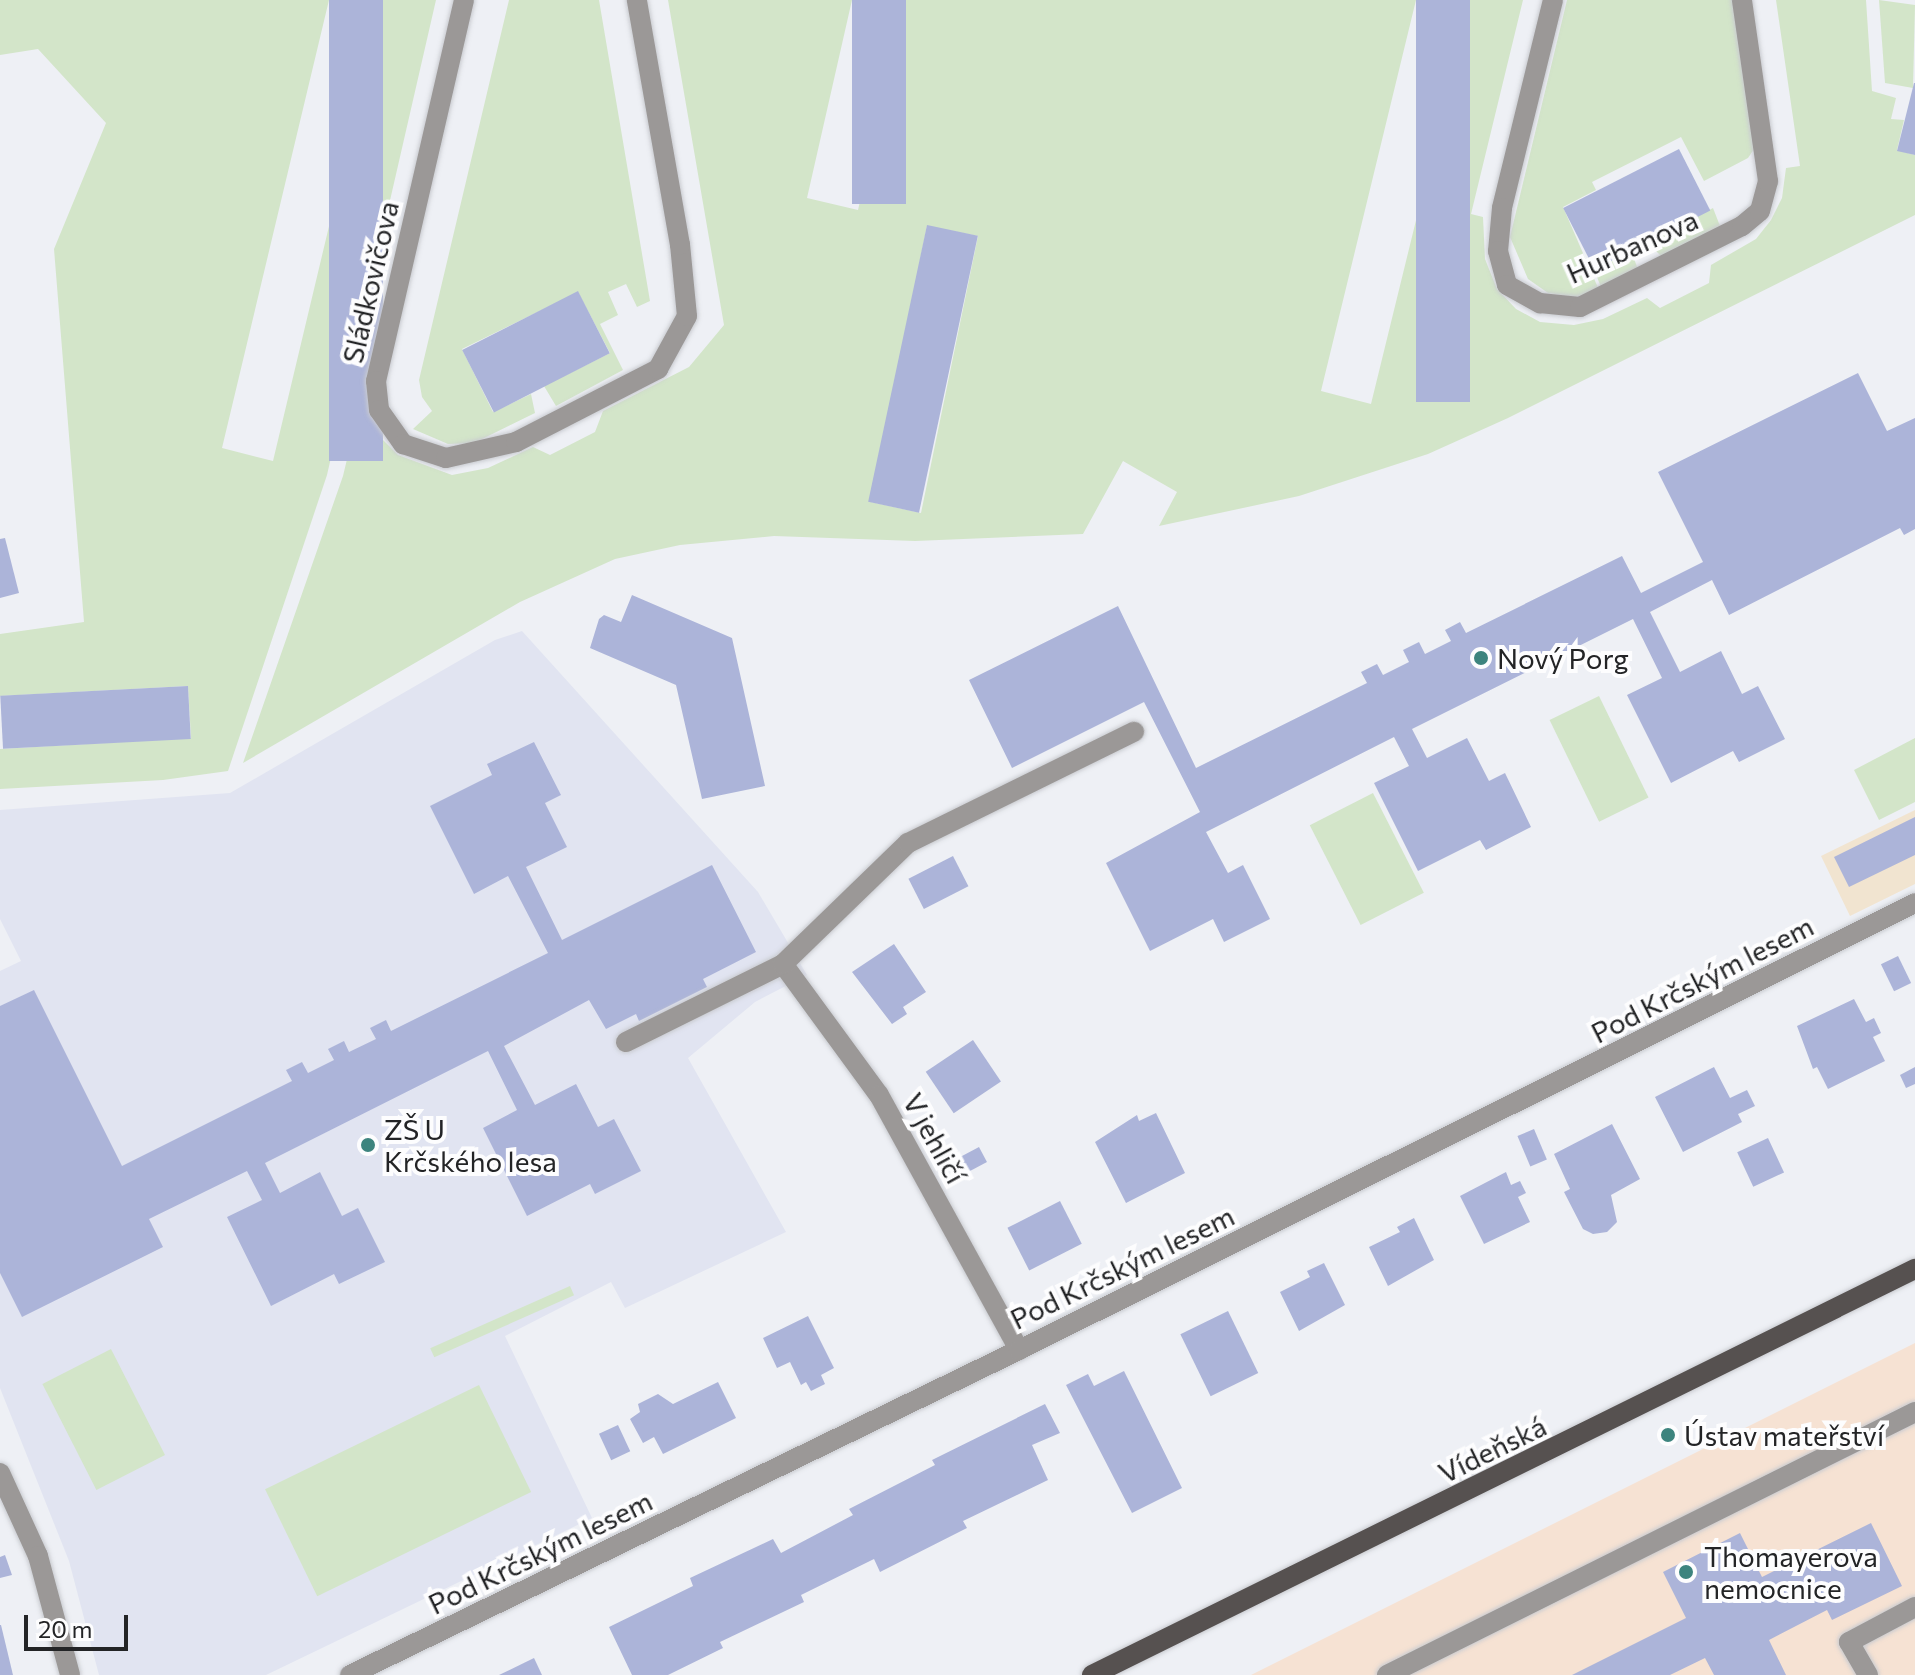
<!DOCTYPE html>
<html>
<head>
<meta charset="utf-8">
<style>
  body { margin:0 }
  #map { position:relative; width:1915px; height:1675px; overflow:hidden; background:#eef0f5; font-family:Commissioner,sans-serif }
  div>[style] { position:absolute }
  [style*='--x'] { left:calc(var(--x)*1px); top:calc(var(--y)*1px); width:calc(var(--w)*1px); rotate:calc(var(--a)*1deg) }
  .built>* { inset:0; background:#e1e4f1 }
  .industrial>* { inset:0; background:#f1e4d0 }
  .medical>* { inset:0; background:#f6e2d3 }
  .green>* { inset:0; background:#d3e5c9; transform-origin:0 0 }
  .building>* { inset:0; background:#acb4d9; transform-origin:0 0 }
  .roads { filter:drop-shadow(0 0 2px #c9cbd0) drop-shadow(0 0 2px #c9cbd0) }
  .minor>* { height:20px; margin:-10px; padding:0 10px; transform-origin:10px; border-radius:10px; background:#9b9897 }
  .major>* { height:20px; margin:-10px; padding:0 10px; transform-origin:10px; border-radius:10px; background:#565150 }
  .dots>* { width:22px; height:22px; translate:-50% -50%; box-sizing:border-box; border:4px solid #fdfdfe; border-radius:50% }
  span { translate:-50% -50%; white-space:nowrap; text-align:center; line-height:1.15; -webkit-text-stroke:8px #fdfdfe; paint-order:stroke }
  .street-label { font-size:28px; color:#232426 }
  .poi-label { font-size:28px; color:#232426 }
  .left { translate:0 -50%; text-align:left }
  .scale { position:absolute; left:24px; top:1615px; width:104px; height:36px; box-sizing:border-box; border:4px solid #232426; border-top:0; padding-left:10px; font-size:24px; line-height:28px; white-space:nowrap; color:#232426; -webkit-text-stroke:6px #fdfdfe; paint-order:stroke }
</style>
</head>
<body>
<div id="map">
  <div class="built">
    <div style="clip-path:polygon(522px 631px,758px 892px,807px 975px,755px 1002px,688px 1058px,786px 1232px,625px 1308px,611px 1282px,505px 1336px,592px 1518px,266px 1675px,99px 1675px,69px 1561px,0 1388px,0 971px,21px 961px,0 919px,0 810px,230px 793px,495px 640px)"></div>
  </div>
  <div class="industrial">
    <div style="clip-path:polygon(1915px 810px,1915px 884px,1850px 916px,1821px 856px)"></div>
  </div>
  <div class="medical">
    <div style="clip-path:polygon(1915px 1343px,1915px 1675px,1251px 1675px)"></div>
  </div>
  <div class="green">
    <div style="clip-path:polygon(0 0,329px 0,222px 448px,273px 461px,383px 0,436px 0,327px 475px,228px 771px,163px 780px,0 789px,0 749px,191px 738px,188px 686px,0 696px,0 634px,84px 622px,54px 249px,106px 123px,38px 49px,0 55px)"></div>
    <div style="clip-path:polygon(509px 0,599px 0,650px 301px,637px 307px,626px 284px,608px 292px,618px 315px,600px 324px,623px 370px,556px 406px,544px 386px,610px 353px,578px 292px,462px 349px,493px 412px,531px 394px,535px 413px,474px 443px,448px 444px,413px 429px,432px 411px,422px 397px,419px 380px)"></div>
    <div style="clip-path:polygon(evenodd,668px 0,852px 0,807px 198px,858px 210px,906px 0,1416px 0,1321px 391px,1371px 404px,1470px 0,1523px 0,1471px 214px,1483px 217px,1485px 259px,1497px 289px,1516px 309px,1540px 322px,1574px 325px,1603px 319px,1647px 298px,1660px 308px,1709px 283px,1711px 265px,1756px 239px,1771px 220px,1782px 198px,1786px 168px,1800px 166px,1776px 0,1866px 0,1872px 91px,1896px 98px,1891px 119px,1904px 120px,1897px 150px,1915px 155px,1915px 215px,1508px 418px,1428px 454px,1299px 496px,1159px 526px,1177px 492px,1123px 461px,1083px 534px,915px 541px,774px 536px,680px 545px,615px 559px,520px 602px,243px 763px,343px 476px,364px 388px,367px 412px,379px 436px,398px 455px,452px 475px,488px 468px,533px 447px,550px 455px,595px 432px,603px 411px,689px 367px,724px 325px,668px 0,927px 226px,978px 236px,921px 513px,871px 502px,927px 226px)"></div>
    <div style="clip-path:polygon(1567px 0,1735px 0,1754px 149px,1748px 158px,1704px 181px,1681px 137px,1592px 182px,1596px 190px,1563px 207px,1599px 290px,1576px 297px,1548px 293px,1528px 279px,1510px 237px)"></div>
    <div style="clip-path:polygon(1879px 0,1915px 5px,1913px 88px,1885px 83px)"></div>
    <div style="clip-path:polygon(1713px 208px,1720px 226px,1663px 258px,1648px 243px)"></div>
    <div style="left:1631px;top:251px;width:22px;height:41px;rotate:69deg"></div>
    <div style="left:1599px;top:696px;width:113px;height:55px;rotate:64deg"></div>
    <div style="clip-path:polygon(1915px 738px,1915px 802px,1879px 820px,1854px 770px)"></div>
    <div style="left:1373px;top:793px;width:112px;height:71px;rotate:63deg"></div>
    <div style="left:570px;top:1286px;width:10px;height:153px;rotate:66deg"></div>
    <div style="left:111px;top:1349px;width:119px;height:77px;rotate:63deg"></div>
    <div style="left:479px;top:1385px;width:119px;height:238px;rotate:64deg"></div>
  </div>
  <div class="building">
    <div style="left:329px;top:0;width:54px;height:461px"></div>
    <div style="left:852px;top:0;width:54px;height:204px"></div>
    <div style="left:1416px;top:0;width:54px;height:402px"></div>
    <div style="clip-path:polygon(1914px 83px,1915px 83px,1915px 155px,1897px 151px)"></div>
    <div style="left:1679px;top:149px;width:69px;height:130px;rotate:63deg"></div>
    <div style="left:927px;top:225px;width:52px;height:283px;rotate:12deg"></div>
    <div style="left:578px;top:291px;width:70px;height:130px;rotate:63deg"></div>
    <div style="clip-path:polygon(1858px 373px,1887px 431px,1915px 418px,1915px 529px,1904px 535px,1900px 528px,1729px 615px,1712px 580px,1650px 612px,1680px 672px,1721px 651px,1742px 694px,1758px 686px,1785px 739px,1739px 762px,1733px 751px,1671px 783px,1627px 695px,1662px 678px,1633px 619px,1412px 729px,1427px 758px,1467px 738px,1489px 781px,1505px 773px,1531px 827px,1486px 850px,1480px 840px,1418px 871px,1374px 783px,1409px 766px,1394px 737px,1206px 832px,1228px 873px,1243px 865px,1270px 919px,1224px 942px,1213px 919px,1150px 951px,1106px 863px,1200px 812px,1144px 702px,1012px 768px,969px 680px,1118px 606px,1196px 768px,1367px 683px,1361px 672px,1377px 664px,1383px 675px,1409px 662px,1403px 650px,1419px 642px,1425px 654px,1451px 641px,1445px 630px,1460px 622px,1466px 633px,1622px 556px,1641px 593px,1703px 562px,1658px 472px)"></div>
    <div style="clip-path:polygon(5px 538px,19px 593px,0 598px,0 539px)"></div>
    <div style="clip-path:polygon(632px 595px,732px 638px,765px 786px,702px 799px,676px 685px,590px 648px,599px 619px,604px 615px,621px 622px)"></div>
    <div style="left:188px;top:686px;width:53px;height:188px;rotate:87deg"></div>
    <div style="clip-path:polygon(534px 742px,561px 795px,545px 803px,567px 847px,526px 867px,562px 940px,712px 865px,756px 952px,703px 979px,707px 987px,639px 1021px,636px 1014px,606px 1029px,589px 1000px,504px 1046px,535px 1105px,576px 1084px,598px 1127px,614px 1119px,641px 1171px,595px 1194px,590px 1184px,527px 1216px,483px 1128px,517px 1110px,488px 1051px,265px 1163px,280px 1193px,320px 1172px,342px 1216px,358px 1208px,385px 1262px,339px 1284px,334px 1274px,271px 1306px,227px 1217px,262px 1200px,247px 1171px,149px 1219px,163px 1247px,22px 1317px,0 1273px,0 1006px,34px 990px,122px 1166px,292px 1081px,286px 1070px,302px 1062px,308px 1073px,334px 1060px,328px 1049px,344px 1041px,349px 1052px,376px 1039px,370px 1028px,386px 1020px,391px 1031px,548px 953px,508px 876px,474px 894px,430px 806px,492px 775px,487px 764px)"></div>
    <div style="clip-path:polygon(1915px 817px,1915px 855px,1849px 887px,1834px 857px)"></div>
    <div style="left:953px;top:856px;width:34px;height:50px;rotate:63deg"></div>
    <div style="clip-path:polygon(894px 944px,926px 992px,903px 1007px,907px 1014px,892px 1024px,852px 972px)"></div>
    <div style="left:1898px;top:956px;width:30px;height:19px;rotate:64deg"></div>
    <div style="clip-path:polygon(1854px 999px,1866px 1022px,1874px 1018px,1881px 1033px,1873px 1037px,1885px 1061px,1828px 1089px,1817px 1067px,1813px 1069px,1797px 1026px)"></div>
    <div style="left:973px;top:1040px;width:50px;height:57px;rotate:56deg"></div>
    <div style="clip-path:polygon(1714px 1067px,1730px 1098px,1747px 1090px,1755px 1106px,1738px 1114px,1742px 1122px,1683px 1152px,1655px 1097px)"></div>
    <div style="clip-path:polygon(1915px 1067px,1915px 1084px,1906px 1088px,1900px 1075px)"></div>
    <div style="clip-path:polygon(1156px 1113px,1185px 1173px,1126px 1203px,1095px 1142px,1137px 1115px,1139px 1121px)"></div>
    <div style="clip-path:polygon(1612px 1124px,1640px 1179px,1611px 1195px,1617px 1222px,1607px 1232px,1593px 1234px,1583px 1229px,1564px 1192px,1570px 1189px,1554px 1154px)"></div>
    <div style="left:1534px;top:1129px;width:33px;height:18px;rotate:67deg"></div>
    <div style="left:1768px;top:1138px;width:38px;height:34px;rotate:65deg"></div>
    <div style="left:979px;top:1147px;width:17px;height:32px;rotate:62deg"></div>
    <div style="clip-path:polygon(1506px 1172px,1511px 1185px,1520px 1181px,1526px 1193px,1518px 1197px,1530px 1222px,1484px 1244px,1460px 1196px)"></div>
    <div style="left:1060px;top:1201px;width:48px;height:59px;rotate:63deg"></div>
    <div style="clip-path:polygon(1414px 1218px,1434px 1260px,1388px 1286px,1369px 1247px,1400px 1232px,1397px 1227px)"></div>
    <div style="clip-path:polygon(1324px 1263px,1345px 1305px,1299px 1331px,1280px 1292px,1310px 1277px,1307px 1271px)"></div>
    <div style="left:1228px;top:1311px;width:69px;height:53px;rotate:64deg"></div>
    <div style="clip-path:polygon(808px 1316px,834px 1368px,821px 1375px,825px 1384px,811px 1391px,806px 1382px,801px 1385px,790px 1362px,777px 1368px,763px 1338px)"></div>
    <div style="clip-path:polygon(1124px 1371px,1182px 1488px,1132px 1513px,1066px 1385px,1088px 1374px,1094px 1386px)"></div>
    <div style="clip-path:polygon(718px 1382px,736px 1418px,663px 1454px,654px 1437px,643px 1443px,630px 1419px,640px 1412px,638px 1404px,658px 1394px,673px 1404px)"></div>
    <div style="clip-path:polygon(1045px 1404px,1060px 1433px,1032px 1445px,1048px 1480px,963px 1521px,967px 1528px,880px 1572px,874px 1559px,801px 1595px,804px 1602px,720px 1642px,723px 1648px,668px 1675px,632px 1675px,609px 1627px,693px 1586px,690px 1578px,773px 1539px,781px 1553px,853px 1515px,849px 1509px,935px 1465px,932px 1460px)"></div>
    <div style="left:618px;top:1425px;width:29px;height:21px;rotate:65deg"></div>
    <div style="clip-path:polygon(1871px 1523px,1902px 1586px,1832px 1620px,1827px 1610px,1769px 1640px,1786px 1675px,1714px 1675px,1705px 1658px,1670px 1675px,1572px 1675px,1686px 1618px,1663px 1572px,1740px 1533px,1762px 1577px)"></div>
    <div style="clip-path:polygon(5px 1555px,12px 1575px,0 1578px,0 1557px)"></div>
    <div style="clip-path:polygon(0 1625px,1px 1625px,13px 1675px,0 1675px)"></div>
    <div style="clip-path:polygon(534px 1658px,542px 1675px,499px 1675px)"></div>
  </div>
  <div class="roads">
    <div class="minor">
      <div style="--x:464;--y:0;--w:391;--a:103"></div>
      <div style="--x:376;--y:381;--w:29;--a:84"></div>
      <div style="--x:379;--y:410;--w:42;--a:54.8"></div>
      <div style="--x:403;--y:444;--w:45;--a:18"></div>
      <div style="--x:446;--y:458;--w:72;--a:-12.9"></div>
      <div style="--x:516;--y:442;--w:160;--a:-27.2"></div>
      <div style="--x:658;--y:369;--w:60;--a:-61.3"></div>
      <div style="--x:687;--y:316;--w:71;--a:-95.6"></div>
      <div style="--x:680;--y:245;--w:249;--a:-100"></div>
      <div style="--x:1553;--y:0;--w:214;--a:103.8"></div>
      <div style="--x:1502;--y:208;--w:43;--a:95.3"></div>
      <div style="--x:1498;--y:251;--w:35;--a:75"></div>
      <div style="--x:1507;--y:285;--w:38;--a:29"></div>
      <div style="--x:1540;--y:303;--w:40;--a:5.7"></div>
      <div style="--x:1580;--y:307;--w:181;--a:-26.6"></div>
      <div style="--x:1742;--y:226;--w:23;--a:-40"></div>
      <div style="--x:1760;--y:211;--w:31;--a:-75"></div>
      <div style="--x:1768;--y:181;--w:183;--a:-98.2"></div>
      <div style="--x:783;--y:964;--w:162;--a:53.8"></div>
      <div style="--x:879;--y:1095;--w:291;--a:61.2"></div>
      <div style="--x:626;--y:1042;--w:175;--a:-26.4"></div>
      <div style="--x:783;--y:964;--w:174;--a:-44.1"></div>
      <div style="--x:908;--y:843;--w:252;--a:-26.2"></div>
      <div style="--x:0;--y:1473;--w:91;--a:65.4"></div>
      <div style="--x:38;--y:1556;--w:123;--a:74.9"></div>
      <div style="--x:350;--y:1675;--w:744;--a:-25.91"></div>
      <div style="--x:1019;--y:1350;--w:1001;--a:-26.51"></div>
      <div style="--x:1387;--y:1675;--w:590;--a:-26.48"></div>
      <div style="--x:1868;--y:1675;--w:38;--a:-120"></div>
      <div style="--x:1849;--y:1642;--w:75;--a:-27.9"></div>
    </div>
    <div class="major">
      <div style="--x:1092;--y:1675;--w:918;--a:-26.26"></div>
    </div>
  </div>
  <div class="dots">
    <div style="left:1481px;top:658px;background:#3d847e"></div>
    <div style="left:368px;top:1145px;background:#3d847e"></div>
    <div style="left:1668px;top:1435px;background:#3d847e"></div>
    <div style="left:1686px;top:1572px;background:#3d847e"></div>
  </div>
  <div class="street-label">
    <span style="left:1632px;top:246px;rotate:-24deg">Hurbanova</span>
    <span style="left:370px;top:282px;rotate:-77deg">Sládkovičova</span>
    <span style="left:1702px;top:979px;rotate:-27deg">Pod Krčským lesem</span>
    <span style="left:935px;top:1138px;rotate:61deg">V jehličí</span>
    <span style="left:1122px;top:1267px;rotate:-26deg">Pod Krčským lesem</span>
    <span style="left:1492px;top:1449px;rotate:-26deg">Vídeňská</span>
    <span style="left:540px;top:1552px;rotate:-26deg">Pod Krčským lesem</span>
  </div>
  <div class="poi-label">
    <span class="left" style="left:1497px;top:658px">Nový Porg</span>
    <span class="left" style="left:384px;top:1145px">ZŠ U<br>Krčského lesa</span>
    <span class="left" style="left:1684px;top:1435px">Ústav mateřství</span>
    <span class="left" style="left:1704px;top:1572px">Thomayerova<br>nemocnice</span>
  </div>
  <div class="scale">20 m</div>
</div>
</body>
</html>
